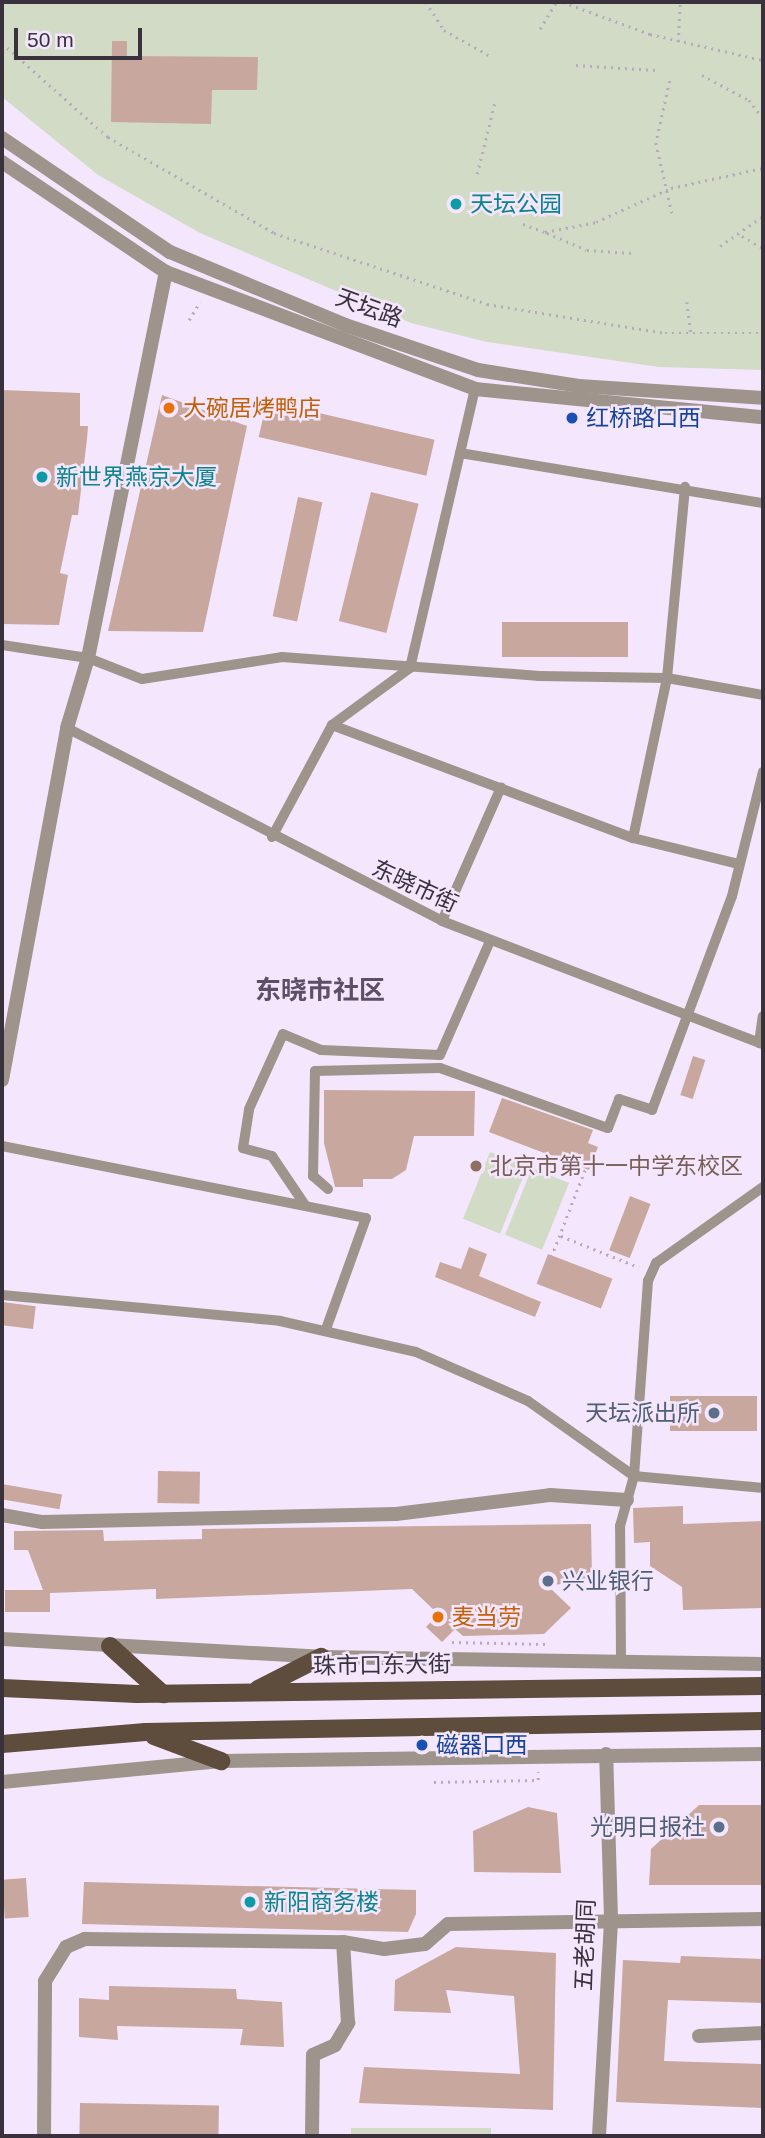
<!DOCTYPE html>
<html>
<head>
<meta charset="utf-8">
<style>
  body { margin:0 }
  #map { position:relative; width:765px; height:2138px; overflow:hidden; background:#f4e7fd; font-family:Helvetica,"Noto Sans SC",sans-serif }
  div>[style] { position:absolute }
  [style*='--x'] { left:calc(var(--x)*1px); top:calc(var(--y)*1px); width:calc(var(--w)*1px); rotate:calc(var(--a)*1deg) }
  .green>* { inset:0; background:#d2dbc6; transform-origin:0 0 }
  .building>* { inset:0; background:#c8a79e; transform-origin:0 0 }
  .path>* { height:2.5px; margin-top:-1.25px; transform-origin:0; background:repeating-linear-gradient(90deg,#b6abbe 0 2px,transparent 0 7px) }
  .service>* { height:10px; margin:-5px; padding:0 5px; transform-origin:5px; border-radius:5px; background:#9e948b }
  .minor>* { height:14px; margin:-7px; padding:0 7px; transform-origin:7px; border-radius:7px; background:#9e948b }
  .tertiary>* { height:14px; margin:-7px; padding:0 7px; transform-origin:7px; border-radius:7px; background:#9e948b }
  .primary>* { height:18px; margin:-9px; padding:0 9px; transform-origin:9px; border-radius:9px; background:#5e4d3d }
  .dots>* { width:19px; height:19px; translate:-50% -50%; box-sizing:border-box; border:4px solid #f4e7fd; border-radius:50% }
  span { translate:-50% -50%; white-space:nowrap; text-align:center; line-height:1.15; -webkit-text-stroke:5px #f4e7fd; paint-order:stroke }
  .culture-label { font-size:23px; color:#0d838f }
  .left { translate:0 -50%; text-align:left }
  .street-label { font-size:23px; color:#39323d }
  .food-label { font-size:23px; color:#c56008 }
  .transit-label { font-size:23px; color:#164399 }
  .education-label { font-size:23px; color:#785e54 }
  .service-label { font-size:23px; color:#4e5e75 }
  .right { translate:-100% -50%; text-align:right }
  .quarter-label { font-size:26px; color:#5d5066; font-weight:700 }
  .frame { position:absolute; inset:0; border:4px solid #39323d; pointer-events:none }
  .scale { position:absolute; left:14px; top:28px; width:128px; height:32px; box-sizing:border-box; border:4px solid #39323d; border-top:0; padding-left:9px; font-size:21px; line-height:24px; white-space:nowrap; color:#39323d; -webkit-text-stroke:5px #f4e7fd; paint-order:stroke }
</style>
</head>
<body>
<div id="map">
  <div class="green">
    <div style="clip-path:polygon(2px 2px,763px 2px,763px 370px,659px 367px,487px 342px,411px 323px,200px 233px,98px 175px,2px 97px)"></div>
    <div style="left:490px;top:1152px;width:40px;height:72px;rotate:22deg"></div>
    <div style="left:532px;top:1168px;width:40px;height:72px;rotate:22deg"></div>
    <div style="left:351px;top:2128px;width:140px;height:8px"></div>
  </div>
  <div class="building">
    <div style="clip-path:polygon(112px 41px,127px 41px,127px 56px,258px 57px,257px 90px,212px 90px,211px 124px,111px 122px)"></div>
    <div style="clip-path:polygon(2px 390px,80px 393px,80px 426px,88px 426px,87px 439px,78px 515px,72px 515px,60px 573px,68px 575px,59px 625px,2px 624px)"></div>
    <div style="clip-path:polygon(162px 395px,247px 426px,203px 632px,108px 631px)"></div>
    <div style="left:267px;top:401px;width:172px;height:37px;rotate:13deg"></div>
    <div style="left:371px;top:492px;width:49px;height:133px;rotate:14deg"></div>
    <div style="left:298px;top:497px;width:25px;height:122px;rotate:12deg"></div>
    <div style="left:502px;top:622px;width:126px;height:35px"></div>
    <div style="left:693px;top:1056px;width:13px;height:41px;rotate:18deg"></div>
    <div style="clip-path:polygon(324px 1090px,475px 1091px,474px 1136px,414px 1136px,406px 1170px,392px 1179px,363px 1179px,363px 1187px,335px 1187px,324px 1143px)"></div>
    <div style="clip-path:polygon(502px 1098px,593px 1130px,588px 1143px,598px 1147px,589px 1170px,489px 1132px)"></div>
    <div style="left:630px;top:1196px;width:22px;height:58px;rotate:21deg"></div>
    <div style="clip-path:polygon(469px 1247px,487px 1254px,479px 1276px,541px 1302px,535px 1317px,435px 1277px,440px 1262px,461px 1269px)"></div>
    <div style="left:548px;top:1254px;width:69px;height:32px;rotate:21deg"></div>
    <div style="left:2px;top:1302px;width:34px;height:23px;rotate:7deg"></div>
    <div style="left:670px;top:1396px;width:87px;height:35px"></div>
    <div style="left:158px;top:1471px;width:42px;height:32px;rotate:1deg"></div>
    <div style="left:2px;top:1484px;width:61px;height:15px;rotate:10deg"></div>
    <div style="clip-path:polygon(683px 1506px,683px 1524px,763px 1521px,763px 1608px,683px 1610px,682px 1587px,650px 1566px,650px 1542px,634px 1543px,633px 1508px)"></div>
    <div style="clip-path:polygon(591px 1524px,592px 1579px,548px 1586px,571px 1608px,544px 1634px,463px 1636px,455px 1629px,442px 1642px,426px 1627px,438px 1614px,412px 1589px,156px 1599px,156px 1589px,50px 1593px,50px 1612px,5px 1612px,5px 1590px,43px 1590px,28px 1550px,14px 1550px,14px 1531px,103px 1530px,104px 1541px,202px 1539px,202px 1529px)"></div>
    <div style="clip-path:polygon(699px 1805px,763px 1805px,763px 1885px,649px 1885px,651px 1849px)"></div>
    <div style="clip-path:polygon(528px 1807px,557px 1813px,561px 1873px,474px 1872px,473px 1831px)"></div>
    <div style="left:26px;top:1878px;width:39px;height:24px;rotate:86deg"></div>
    <div style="clip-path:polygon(84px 1882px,416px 1890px,416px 1914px,408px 1932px,82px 1924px)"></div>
    <div style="clip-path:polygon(456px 1947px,556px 1953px,553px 2110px,359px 2103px,364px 2067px,520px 2074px,514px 1996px,446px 1990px,451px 2013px,394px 2011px,395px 1980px)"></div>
    <div style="clip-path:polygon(681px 1956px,763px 1959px,763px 2003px,668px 2000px,664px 2061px,763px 2064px,763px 2108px,616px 2102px,623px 1960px,680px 1963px)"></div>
    <div style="clip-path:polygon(109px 1986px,236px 1989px,237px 1999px,282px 2002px,284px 2047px,240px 2045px,243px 2029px,117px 2026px,118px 2040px,79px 2037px,79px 1998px,109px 2000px)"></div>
    <div style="left:80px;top:2103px;width:139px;height:33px;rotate:1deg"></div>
  </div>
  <div class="path">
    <div style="--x:426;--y:2;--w:33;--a:57"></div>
    <div style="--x:444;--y:30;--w:53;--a:29.5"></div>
    <div style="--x:563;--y:2;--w:93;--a:20.2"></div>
    <div style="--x:650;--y:34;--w:116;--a:13"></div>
    <div style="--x:540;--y:29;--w:31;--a:-59"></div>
    <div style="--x:678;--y:42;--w:40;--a:-87.1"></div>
    <div style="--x:2;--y:43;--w:142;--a:41.6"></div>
    <div style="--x:108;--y:137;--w:192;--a:30"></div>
    <div style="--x:274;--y:233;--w:225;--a:18.4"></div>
    <div style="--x:487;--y:304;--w:180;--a:9.3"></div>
    <div style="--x:665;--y:333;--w:98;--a:0"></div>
    <div style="--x:576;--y:65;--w:79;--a:3.6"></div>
    <div style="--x:702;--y:75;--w:53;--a:28"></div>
    <div style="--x:749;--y:100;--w:23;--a:52"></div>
    <div style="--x:670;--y:81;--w:64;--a:102.7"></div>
    <div style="--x:656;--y:143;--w:72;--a:77.1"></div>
    <div style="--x:477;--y:174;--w:75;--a:-76.1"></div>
    <div style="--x:523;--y:224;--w:23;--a:20"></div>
    <div style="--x:545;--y:232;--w:52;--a:-11.1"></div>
    <div style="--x:596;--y:222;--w:82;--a:-24.4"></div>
    <div style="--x:671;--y:188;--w:94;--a:-12.3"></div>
    <div style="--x:547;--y:233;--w:43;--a:23"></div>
    <div style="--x:587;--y:250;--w:44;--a:3.9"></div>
    <div style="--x:742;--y:236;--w:24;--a:30"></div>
    <div style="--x:720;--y:246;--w:52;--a:-34.9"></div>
    <div style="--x:687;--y:302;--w:31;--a:83"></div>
    <div style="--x:189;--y:320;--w:21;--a:-59"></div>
    <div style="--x:561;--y:1236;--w:84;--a:21.7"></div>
    <div style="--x:541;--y:1283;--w:144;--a:-68.8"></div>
    <div style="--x:452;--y:1642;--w:94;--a:1.2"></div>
    <div style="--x:434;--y:1782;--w:104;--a:-1.1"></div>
    <div style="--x:538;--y:1780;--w:8;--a:-90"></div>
  </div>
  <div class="service">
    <div style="--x:460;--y:453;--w:307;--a:9.4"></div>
    <div style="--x:2;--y:645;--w:87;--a:8.6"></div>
    <div style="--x:88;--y:658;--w:58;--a:21.3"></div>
    <div style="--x:142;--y:679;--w:142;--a:-8.9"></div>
    <div style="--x:282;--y:657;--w:258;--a:4.2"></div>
    <div style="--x:539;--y:676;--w:128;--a:0.9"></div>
    <div style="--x:667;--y:678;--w:97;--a:10"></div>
    <div style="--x:332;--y:725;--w:322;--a:20.6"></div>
    <div style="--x:633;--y:838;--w:105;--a:13.8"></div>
    <div style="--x:67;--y:728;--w:422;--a:27.2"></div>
    <div style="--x:442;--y:921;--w:344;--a:21"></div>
    <div style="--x:272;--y:837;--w:127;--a:-61.8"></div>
    <div style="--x:332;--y:725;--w:97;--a:-36.2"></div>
    <div style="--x:410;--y:668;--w:286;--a:-76.9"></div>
    <div style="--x:633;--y:838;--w:164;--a:-78"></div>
    <div style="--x:667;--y:678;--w:192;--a:-84.6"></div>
    <div style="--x:442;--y:921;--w:146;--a:-66.2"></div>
    <div style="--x:759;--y:1043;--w:27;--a:-82"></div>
    <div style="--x:2;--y:1146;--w:371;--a:11.2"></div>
    <div style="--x:366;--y:1218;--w:118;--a:109.8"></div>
    <div style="--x:328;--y:1189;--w:20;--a:-139"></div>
    <div style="--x:313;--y:1176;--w:105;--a:-88.9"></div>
    <div style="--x:315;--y:1071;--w:125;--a:-1.4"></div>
    <div style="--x:440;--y:1068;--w:178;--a:19.7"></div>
    <div style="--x:608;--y:1128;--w:31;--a:-69"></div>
    <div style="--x:619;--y:1099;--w:35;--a:18"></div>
    <div style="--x:652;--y:1110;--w:228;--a:-69.5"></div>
    <div style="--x:732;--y:896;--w:128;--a:-76"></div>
    <div style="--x:305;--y:1205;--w:59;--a:-124"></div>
    <div style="--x:272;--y:1156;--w:30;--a:-165"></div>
    <div style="--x:243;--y:1148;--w:39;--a:-81"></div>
    <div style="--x:249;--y:1109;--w:82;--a:-65.6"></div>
    <div style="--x:283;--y:1034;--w:41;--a:22.8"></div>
    <div style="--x:321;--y:1050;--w:119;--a:2.4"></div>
    <div style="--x:440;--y:1055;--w:124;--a:-66.3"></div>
    <div style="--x:2;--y:1295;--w:279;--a:5.3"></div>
    <div style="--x:280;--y:1321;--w:139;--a:12.8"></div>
    <div style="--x:416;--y:1352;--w:122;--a:23.6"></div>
    <div style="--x:528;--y:1401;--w:130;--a:35.3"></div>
    <div style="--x:634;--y:1476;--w:130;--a:5.3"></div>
    <div style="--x:621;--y:1657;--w:131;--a:-90.4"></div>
    <div style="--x:620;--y:1526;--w:52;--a:-74.4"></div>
    <div style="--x:634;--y:1476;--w:196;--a:-85.9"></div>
    <div style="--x:648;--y:1281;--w:20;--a:-66"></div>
    <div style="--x:656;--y:1263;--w:131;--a:-35.4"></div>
  </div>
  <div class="minor">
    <div style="--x:2;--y:1080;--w:358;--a:-79.5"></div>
    <div style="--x:67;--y:728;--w:73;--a:-73.3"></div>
    <div style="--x:88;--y:658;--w:394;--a:-78.6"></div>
    <div style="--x:2;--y:1515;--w:41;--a:9.9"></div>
    <div style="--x:42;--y:1522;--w:354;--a:-1.3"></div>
    <div style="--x:396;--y:1514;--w:155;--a:-7"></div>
    <div style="--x:550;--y:1495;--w:77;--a:3.7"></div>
    <div style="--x:699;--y:2036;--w:64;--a:-2.7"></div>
    <div style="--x:44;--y:2136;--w:155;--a:-89.6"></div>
    <div style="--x:45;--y:1981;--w:40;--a:-58"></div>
    <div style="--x:66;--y:1947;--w:21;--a:-23"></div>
    <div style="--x:85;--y:1939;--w:258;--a:0.7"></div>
    <div style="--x:343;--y:1942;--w:42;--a:9.7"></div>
    <div style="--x:384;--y:1949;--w:41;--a:-7"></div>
    <div style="--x:425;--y:1944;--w:30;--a:-41"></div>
    <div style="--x:448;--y:1924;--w:315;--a:-0.9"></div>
    <div style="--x:312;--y:2136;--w:81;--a:-89.3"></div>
    <div style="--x:313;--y:2055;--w:24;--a:-24"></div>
    <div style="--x:335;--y:2045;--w:26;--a:-59"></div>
    <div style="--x:348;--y:2023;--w:81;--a:-93.5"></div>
    <div style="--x:599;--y:2136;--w:218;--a:-86.8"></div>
    <div style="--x:611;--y:1918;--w:164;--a:-91.7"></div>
  </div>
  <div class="tertiary">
    <div style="--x:2;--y:138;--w:203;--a:34.2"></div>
    <div style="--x:170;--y:252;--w:190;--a:22.6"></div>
    <div style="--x:345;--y:325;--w:140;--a:18.7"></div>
    <div style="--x:478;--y:370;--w:102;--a:9"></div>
    <div style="--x:579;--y:386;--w:184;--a:3.7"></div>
    <div style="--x:2;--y:162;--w:197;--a:33.9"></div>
    <div style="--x:166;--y:272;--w:330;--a:20.7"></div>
    <div style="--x:475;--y:389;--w:289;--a:5.6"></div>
    <div style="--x:2;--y:1639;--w:320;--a:3.2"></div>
    <div style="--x:321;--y:1657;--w:442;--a:0.9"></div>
    <div style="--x:2;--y:1782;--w:220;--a:-5.5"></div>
    <div style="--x:221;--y:1761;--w:542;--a:-0.74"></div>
  </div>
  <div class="primary">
    <div style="--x:110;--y:1646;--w:72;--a:42.2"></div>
    <div style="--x:2;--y:1688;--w:135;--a:2.5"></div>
    <div style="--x:137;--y:1694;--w:626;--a:-0.73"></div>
    <div style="--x:258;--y:1689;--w:71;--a:-26.9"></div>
    <div style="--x:154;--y:1736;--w:72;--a:20.5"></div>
    <div style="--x:2;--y:1744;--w:144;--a:-4.8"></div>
    <div style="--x:145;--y:1732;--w:618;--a:-1.02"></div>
  </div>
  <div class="dots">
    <div style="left:456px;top:204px;background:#0f9aa8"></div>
    <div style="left:169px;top:408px;background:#e8710a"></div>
    <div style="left:572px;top:418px;background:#1a4fb4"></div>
    <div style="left:42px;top:477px;background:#0f9aa8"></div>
    <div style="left:476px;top:1166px;background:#8d6e63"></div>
    <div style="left:714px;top:1413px;background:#5c6f8a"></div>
    <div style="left:548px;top:1581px;background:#5c6f8a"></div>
    <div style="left:438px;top:1617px;background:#e8710a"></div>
    <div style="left:422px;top:1745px;background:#1a4fb4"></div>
    <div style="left:719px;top:1827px;background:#5c6f8a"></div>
    <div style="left:250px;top:1902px;background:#0f9aa8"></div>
  </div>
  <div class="culture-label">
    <span class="left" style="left:470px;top:204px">天坛公园</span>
    <span class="left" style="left:56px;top:477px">新世界燕京大厦</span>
    <span class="left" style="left:264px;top:1902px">新阳商务楼</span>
  </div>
  <div class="street-label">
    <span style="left:369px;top:308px;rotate:20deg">天坛路</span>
    <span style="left:415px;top:886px;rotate:25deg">东晓市街</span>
    <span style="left:382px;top:1665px;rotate:-1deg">珠市口东大街</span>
    <span style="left:585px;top:1945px;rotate:-88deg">五老胡同</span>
  </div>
  <div class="food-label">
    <span class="left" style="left:183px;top:408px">大碗居烤鸭店</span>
    <span class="left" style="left:452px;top:1617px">麦当劳</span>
  </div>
  <div class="transit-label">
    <span class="left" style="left:586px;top:418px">红桥路口西</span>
    <span class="left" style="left:436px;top:1745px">磁器口西</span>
  </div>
  <div class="education-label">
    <span class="left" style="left:490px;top:1166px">北京市第十一中学东校区</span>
  </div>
  <div class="service-label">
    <span class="right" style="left:700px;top:1413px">天坛派出所</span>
    <span class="left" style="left:562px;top:1581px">兴业银行</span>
    <span class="right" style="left:705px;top:1827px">光明日报社</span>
  </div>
  <div class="quarter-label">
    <span style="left:320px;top:991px">东晓市社区</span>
  </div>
  <div class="frame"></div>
  <div class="scale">50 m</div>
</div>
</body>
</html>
